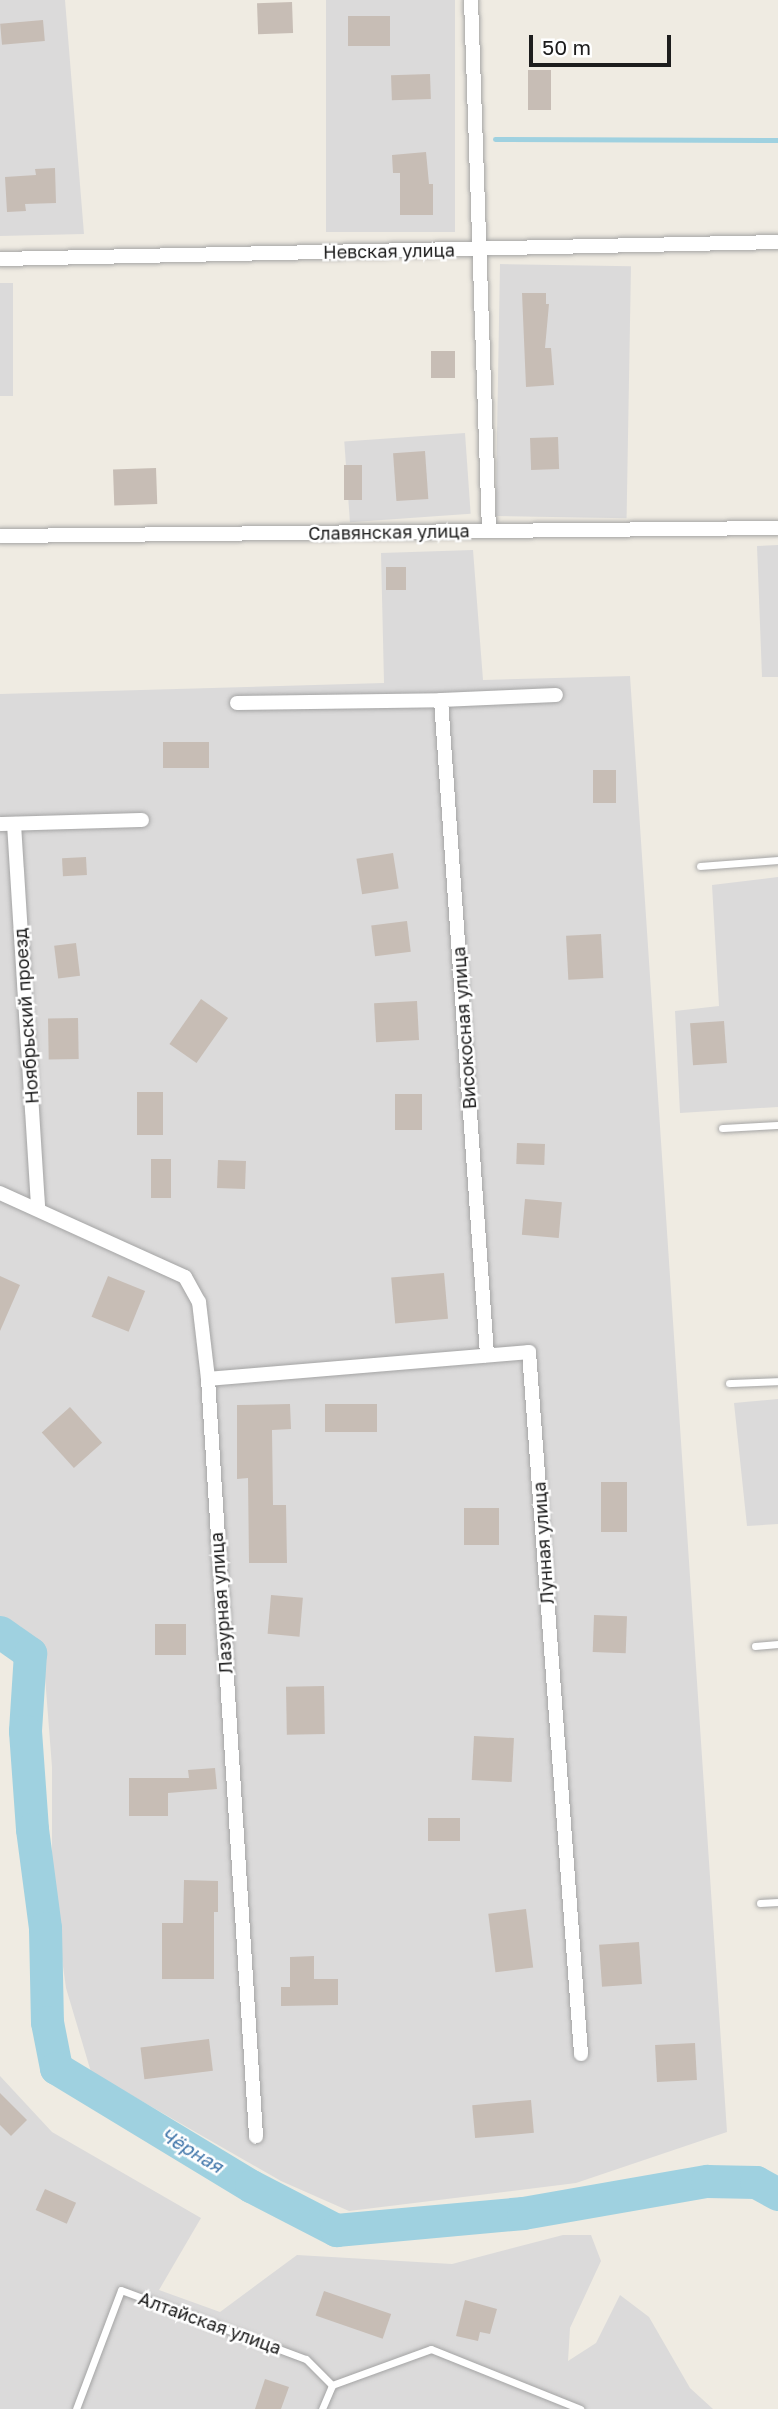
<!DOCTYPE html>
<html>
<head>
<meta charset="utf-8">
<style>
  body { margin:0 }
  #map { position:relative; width:778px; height:2409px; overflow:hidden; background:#efebe2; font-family:"Golos Text",sans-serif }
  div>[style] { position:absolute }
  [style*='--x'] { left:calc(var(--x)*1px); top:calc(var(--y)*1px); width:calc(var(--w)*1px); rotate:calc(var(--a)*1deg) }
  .residential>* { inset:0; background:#dbdada; transform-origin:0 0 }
  .stream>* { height:5px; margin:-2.5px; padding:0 2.5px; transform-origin:2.5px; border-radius:2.5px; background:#9fd1e0 }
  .river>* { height:33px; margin:-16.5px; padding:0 16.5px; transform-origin:16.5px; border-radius:16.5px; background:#9fd1e0 }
  .building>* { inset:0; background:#c7bdb5; transform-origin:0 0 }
  .roads { filter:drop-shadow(0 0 2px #a4a4a4) drop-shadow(0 0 2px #a4a4a4) }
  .service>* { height:7px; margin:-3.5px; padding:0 3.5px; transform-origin:3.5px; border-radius:3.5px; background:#fff }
  .minor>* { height:14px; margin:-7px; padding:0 7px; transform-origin:7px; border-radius:7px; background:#fff }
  span { translate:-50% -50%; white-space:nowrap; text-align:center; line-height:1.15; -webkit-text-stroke:5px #fff; paint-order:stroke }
  .street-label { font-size:18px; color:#1d1d1d }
  .water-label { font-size:19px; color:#4176aa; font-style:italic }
  .scale { position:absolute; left:529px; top:35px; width:142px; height:32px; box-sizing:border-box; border:4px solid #1d1d1d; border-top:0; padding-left:9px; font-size:21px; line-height:24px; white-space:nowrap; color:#1d1d1d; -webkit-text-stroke:5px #fff; paint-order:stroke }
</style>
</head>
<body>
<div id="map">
  <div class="residential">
    <div style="clip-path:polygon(0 0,65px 0,84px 234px,0 236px)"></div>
    <div style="left:326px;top:0;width:129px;height:232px"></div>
    <div style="left:500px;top:264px;width:131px;height:252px;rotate:1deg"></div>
    <div style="left:0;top:283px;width:13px;height:113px"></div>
    <div style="left:465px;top:433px;width:81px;height:121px;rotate:86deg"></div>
    <div style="clip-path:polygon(778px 545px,778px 677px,762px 677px,757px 546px)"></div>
    <div style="clip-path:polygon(473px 550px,483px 680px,630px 676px,727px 2132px,576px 2183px,349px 2211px,281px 2181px,91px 2072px,66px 1988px,52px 1886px,52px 1767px,43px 1651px,20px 1626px,0 1619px,0 694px,384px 683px,381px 553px)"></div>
    <div style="clip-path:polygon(778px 877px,778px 1107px,680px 1113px,675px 1011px,719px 1006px,712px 885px)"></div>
    <div style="clip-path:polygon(778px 1399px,778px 1524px,747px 1526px,734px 1403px)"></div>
    <div style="clip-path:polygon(0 2076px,52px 2132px,201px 2218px,159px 2290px,220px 2312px,297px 2255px,452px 2264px,563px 2235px,591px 2235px,601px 2261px,570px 2328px,568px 2361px,596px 2343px,620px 2295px,649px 2317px,690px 2388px,713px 2409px,0 2409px)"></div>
  </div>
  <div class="stream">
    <div style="--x:495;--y:139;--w:283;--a:0.2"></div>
  </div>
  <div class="river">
    <div style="--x:0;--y:1632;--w:37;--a:35"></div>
    <div style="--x:30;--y:1653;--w:78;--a:93.7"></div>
    <div style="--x:25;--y:1731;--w:98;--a:85.9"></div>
    <div style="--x:32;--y:1829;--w:100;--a:82.5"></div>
    <div style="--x:45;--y:1928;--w:94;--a:88.8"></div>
    <div style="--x:47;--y:2022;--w:47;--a:78.9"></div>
    <div style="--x:56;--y:2068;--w:228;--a:31.2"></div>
    <div style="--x:251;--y:2186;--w:96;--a:27.4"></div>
    <div style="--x:336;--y:2230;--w:188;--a:-5.2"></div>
    <div style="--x:523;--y:2213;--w:187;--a:-9.9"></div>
    <div style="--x:707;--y:2181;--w:49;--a:1.2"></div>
    <div style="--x:756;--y:2182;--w:25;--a:29"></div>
  </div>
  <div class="building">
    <div style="left:292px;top:2px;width:31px;height:35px;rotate:88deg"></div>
    <div style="left:390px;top:16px;width:30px;height:42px;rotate:90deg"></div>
    <div style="left:43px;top:20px;width:21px;height:43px;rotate:85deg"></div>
    <div style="left:528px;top:70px;width:23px;height:40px"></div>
    <div style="left:430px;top:74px;width:25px;height:39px;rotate:88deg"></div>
    <div style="clip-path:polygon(426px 152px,429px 184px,433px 184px,433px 215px,400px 215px,400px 173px,393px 173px,392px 155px)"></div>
    <div style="clip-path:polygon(55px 168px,56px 203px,25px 204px,26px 211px,7px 212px,5px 177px,36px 175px,35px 169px)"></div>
    <div style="clip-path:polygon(522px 293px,546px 293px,546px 304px,549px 304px,545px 348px,551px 348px,554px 385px,526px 387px)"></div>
    <div style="left:431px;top:351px;width:24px;height:27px"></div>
    <div style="left:558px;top:437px;width:32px;height:28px;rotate:88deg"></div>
    <div style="left:425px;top:451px;width:48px;height:32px;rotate:86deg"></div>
    <div style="left:344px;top:465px;width:18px;height:35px"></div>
    <div style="left:156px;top:468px;width:36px;height:43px;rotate:88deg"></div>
    <div style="left:386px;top:567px;width:20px;height:23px"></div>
    <div style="left:163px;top:742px;width:46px;height:26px"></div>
    <div style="left:593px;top:770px;width:23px;height:33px"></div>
    <div style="left:393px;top:853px;width:36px;height:37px;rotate:81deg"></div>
    <div style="left:86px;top:857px;width:18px;height:24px;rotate:87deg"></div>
    <div style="left:407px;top:921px;width:31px;height:36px;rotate:83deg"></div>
    <div style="left:601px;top:934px;width:44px;height:35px;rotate:87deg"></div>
    <div style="left:76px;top:943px;width:33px;height:22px;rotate:83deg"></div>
    <div style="left:201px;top:999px;width:33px;height:55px;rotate:35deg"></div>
    <div style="left:417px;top:1001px;width:39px;height:43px;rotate:87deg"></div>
    <div style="left:78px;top:1018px;width:41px;height:30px;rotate:89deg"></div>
    <div style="left:724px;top:1021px;width:42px;height:34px;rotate:86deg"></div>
    <div style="left:137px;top:1092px;width:26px;height:43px"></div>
    <div style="left:395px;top:1094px;width:27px;height:36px"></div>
    <div style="left:517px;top:1143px;width:28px;height:21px;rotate:2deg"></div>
    <div style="left:151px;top:1159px;width:20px;height:39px"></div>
    <div style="left:218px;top:1160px;width:28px;height:28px;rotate:2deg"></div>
    <div style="left:525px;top:1199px;width:37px;height:36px;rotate:5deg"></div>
    <div style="left:444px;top:1273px;width:46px;height:53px;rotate:85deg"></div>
    <div style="clip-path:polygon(0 1276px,20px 1285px,0 1331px)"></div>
    <div style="left:108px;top:1276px;width:40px;height:44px;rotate:22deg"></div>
    <div style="clip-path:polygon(290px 1404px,291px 1429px,272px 1430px,273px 1505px,286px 1505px,287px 1563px,249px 1563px,248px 1478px,237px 1479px,237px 1405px)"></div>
    <div style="left:377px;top:1404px;width:28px;height:52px;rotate:90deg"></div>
    <div style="left:70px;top:1407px;width:48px;height:38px;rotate:48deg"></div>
    <div style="left:601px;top:1482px;width:26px;height:50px"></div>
    <div style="left:499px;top:1508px;width:37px;height:35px;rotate:90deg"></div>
    <div style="left:271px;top:1595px;width:32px;height:39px;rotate:5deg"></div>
    <div style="left:594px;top:1615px;width:33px;height:37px;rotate:2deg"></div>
    <div style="left:155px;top:1624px;width:31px;height:31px"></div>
    <div style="left:324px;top:1686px;width:48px;height:38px;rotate:89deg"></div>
    <div style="left:474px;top:1736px;width:40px;height:44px;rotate:3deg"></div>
    <div style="clip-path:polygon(215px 1768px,217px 1789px,168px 1793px,168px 1816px,129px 1816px,129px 1778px,189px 1778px,188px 1770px)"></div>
    <div style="left:428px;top:1818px;width:32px;height:23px"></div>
    <div style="clip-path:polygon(184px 1880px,218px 1881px,218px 1912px,214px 1912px,214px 1979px,162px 1979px,162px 1923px,183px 1923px)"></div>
    <div style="left:526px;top:1909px;width:59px;height:38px;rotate:83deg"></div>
    <div style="left:639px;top:1942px;width:42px;height:40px;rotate:86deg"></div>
    <div style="clip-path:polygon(314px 1956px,314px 1979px,338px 1979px,338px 2005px,281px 2006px,281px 1987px,290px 1987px,290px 1957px)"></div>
    <div style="left:209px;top:2039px;width:32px;height:69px;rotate:83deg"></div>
    <div style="left:695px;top:2043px;width:37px;height:40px;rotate:87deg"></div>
    <div style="clip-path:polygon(0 2093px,27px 2120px,11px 2136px,0 2125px)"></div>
    <div style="left:531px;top:2100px;width:33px;height:59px;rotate:85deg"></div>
    <div style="left:45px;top:2189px;width:34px;height:23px;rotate:24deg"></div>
    <div style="left:324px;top:2291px;width:71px;height:26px;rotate:19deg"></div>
    <div style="clip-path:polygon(465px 2300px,497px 2309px,490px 2334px,480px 2332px,478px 2341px,456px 2336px)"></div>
    <div style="clip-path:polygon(265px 2379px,289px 2387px,281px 2409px,255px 2409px)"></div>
  </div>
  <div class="roads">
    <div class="service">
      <div style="--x:700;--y:866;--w:78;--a:-4.4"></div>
      <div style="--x:722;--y:1128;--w:56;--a:-3.1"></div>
      <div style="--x:729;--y:1383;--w:49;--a:-2.3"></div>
      <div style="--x:755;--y:1646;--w:23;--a:-5"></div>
      <div style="--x:760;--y:1903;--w:18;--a:-3"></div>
      <div style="--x:76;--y:2409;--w:127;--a:-69.3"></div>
      <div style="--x:121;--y:2290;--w:197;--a:20.5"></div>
      <div style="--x:306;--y:2359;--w:37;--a:45"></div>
      <div style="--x:322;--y:2409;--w:26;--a:-67"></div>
      <div style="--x:332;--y:2385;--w:105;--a:-20"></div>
      <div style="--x:431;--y:2349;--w:161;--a:21.9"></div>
    </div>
    <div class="minor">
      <div style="--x:471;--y:0;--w:531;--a:88.06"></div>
      <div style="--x:0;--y:259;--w:778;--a:-1.25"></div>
      <div style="--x:0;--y:536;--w:778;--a:-0.59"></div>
      <div style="--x:441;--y:700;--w:657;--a:85.98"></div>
      <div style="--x:237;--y:703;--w:204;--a:-0.8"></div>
      <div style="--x:441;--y:700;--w:115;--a:-2.5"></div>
      <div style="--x:0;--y:824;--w:142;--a:-1.6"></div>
      <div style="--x:14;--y:824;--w:385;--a:86.4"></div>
      <div style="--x:0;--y:1193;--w:203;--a:24.4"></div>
      <div style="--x:185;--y:1277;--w:29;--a:61"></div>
      <div style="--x:199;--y:1302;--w:78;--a:83.3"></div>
      <div style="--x:208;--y:1379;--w:759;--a:86.37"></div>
      <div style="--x:208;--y:1379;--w:322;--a:-4.8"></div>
      <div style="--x:529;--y:1352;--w:704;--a:85.76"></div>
    </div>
  </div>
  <div class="street-label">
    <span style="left:389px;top:251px;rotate:-1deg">Невская улица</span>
    <span style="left:389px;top:532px;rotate:-1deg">Славянская улица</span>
    <span style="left:26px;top:1016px;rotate:-94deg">Ноябрьский проезд</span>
    <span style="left:464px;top:1028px;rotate:-94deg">Високосная улица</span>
    <span style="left:543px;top:1543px;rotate:-94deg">Лунная улица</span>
    <span style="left:221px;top:1603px;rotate:-94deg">Лазурная улица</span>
    <span style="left:210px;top:2323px;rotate:20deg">Алтайская улица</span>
  </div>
  <div class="water-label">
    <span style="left:192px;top:2150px;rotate:31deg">Чёрная</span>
  </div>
  <div class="scale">50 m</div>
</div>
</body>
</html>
